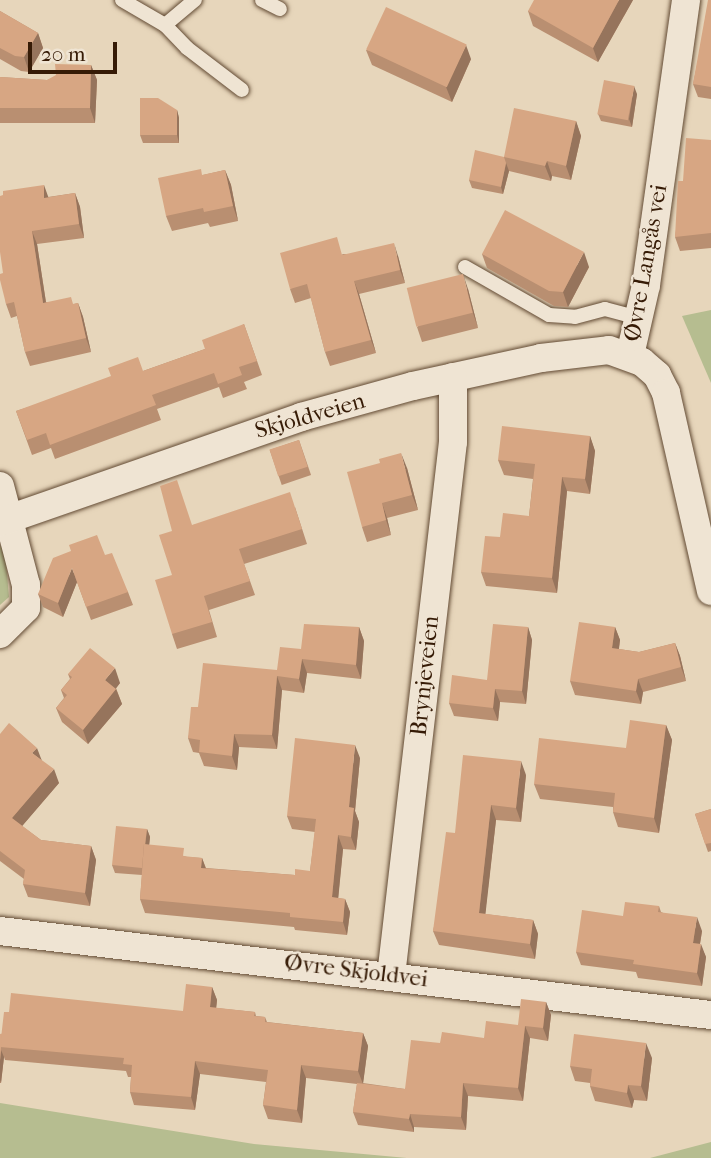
<!DOCTYPE html>
<html>
<head>
<meta charset="utf-8">
<style>
  body { margin:0 }
  #map { position:relative; width:711px; height:1158px; overflow:hidden; background:#e7d6bb; font-family:"IM FELL French Canon",serif }
  div>[style] { position:absolute }
  [style*='--x'] { left:calc(var(--x)*1px); top:calc(var(--y)*1px); width:calc(var(--w)*1px); rotate:calc(var(--a)*1deg) }
  .green>* { inset:0; background:#b6bd90 }
  .roads { filter:drop-shadow(0 0 2px #624a33) drop-shadow(0 0 2px #624a33) }
  .lane>* { height:14px; margin:-7px; padding:0 7px; transform-origin:7px; border-radius:7px; background:#efe4d3 }
  .street>* { height:28px; margin:-14px; padding:0 14px; transform-origin:14px; border-radius:14px; background:#efe4d3 }
  .wall>* { inset:0; background:#b98f71; transform-origin:0 0 }
  .shaded-wall>* { inset:0; background:#96745c }
  .building>* { inset:0; background:#d7a683; transform-origin:0 0 }
  span { translate:-50% -50%; white-space:nowrap; text-align:center; line-height:1.15; -webkit-text-stroke:5px #efe4d3; paint-order:stroke }
  .street-label { font-size:23px; color:#361b06 }
  .scale { position:absolute; left:28px; top:42px; width:89px; height:32px; box-sizing:border-box; border:4px solid #361b06; border-top:0; padding-left:9px; font-size:21px; line-height:24px; white-space:nowrap; color:#361b06; -webkit-text-stroke:5px #efe4d3; paint-order:stroke }
</style>
</head>
<body>
<div id="map">
  <div class="green">
    <div style="clip-path:polygon(711px 310px,711px 383px,682px 316px)"></div>
    <div style="clip-path:polygon(0 545px,5px 551px,9px 597px,0 605px)"></div>
    <div style="clip-path:polygon(0 1103px,254px 1144px,407px 1158px,0 1158px)"></div>
    <div style="clip-path:polygon(711px 1142px,711px 1158px,650px 1158px)"></div>
  </div>
  <div class="roads">
    <div class="lane">
      <div style="--x:122;--y:0;--w:50;--a:30.2"></div>
      <div style="--x:165;--y:25;--w:32;--a:46"></div>
      <div style="--x:187;--y:48;--w:69;--a:37.4"></div>
      <div style="--x:262;--y:0;--w:20;--a:27"></div>
      <div style="--x:165;--y:25;--w:39;--a:-40"></div>
      <div style="--x:465;--y:267;--w:97;--a:29.7"></div>
      <div style="--x:549;--y:315;--w:26;--a:4"></div>
      <div style="--x:575;--y:317;--w:31;--a:-15"></div>
      <div style="--x:605;--y:309;--w:34;--a:15"></div>
    </div>
    <div class="street">
      <div style="--x:630;--y:355;--w:72;--a:-77.1"></div>
      <div style="--x:646;--y:285;--w:288;--a:-82"></div>
      <div style="--x:0;--y:486;--w:102;--a:75.3"></div>
      <div style="--x:26;--y:585;--w:23;--a:90"></div>
      <div style="--x:26;--y:608;--w:37;--a:135"></div>
      <div style="--x:0;--y:522;--w:319;--a:-19.2"></div>
      <div style="--x:301;--y:417;--w:116;--a:-15.5"></div>
      <div style="--x:413;--y:386;--w:131;--a:-12.3"></div>
      <div style="--x:541;--y:358;--w:68;--a:-6.7"></div>
      <div style="--x:609;--y:350;--w:35;--a:20"></div>
      <div style="--x:642;--y:362;--w:20;--a:41"></div>
      <div style="--x:657;--y:375;--w:20;--a:63"></div>
      <div style="--x:666;--y:393;--w:203;--a:77.2"></div>
      <div style="--x:0;--y:931;--w:716;--a:6.74"></div>
      <div style="--x:391;--y:976;--w:538;--a:-83.38"></div>
      <div style="--x:453;--y:442;--w:65;--a:-90"></div>
    </div>
  </div>
  <div class="wall">
    <div style="clip-path:polygon(633px 0,598px 62px,533px 26px,528px 11px)"></div>
    <div style="clip-path:polygon(711px 0,711px 99px,698px 97px,693px 84px)"></div>
    <div style="clip-path:polygon(0 11px,38px 33px,43px 48px,29px 72px,21px 71px,0 59px)"></div>
    <div style="clip-path:polygon(366px 50px,471px 59px,452px 102px,372px 65px)"></div>
    <div style="clip-path:polygon(91px 65px,97px 80px,95px 123px,0 123px,0 77px,47px 80px)"></div>
    <div style="clip-path:polygon(637px 94px,632px 127px,601px 121px,598px 114px)"></div>
    <div style="clip-path:polygon(177px 110px,179px 118px,179px 143px,143px 143px,140px 135px)"></div>
    <div style="clip-path:polygon(576px 121px,581px 136px,571px 180px,552px 176px,551px 181px,509px 171px,503px 194px,472px 188px,469px 180px,504px 157px)"></div>
    <div style="clip-path:polygon(711px 140px,711px 248px,680px 251px,675px 237px,683px 181px)"></div>
    <div style="clip-path:polygon(225px 170px,231px 185px,238px 221px,210px 227px,208px 223px,172px 231px,166px 216px,203px 175px)"></div>
    <div style="clip-path:polygon(75px 193px,80px 207px,84px 238px,37px 244px,46px 302px,74px 304px,78px 303px,83px 317px,91px 352px,30px 366px,25px 352px,17px 316px,11px 318px,6px 304px,3px 273px,48px 197px)"></div>
    <div style="clip-path:polygon(343px 254px,398px 256px,405px 283px,359px 294px,376px 353px,330px 366px,325px 352px,311px 298px,295px 303px,290px 289px)"></div>
    <div style="clip-path:polygon(482px 254px,589px 267px,568px 307px,554px 306px,487px 268px)"></div>
    <div style="clip-path:polygon(468px 289px,478px 328px,422px 342px,417px 327px)"></div>
    <div style="clip-path:polygon(244px 324px,262px 375px,244px 382px,247px 389px,223px 398px,219px 387px,157px 409px,161px 420px,55px 459px,51px 448px,32px 455px,16px 411px,143px 371px,205px 349px)"></div>
    <div style="clip-path:polygon(590px 436px,595px 451px,590px 494px,567px 491px,557px 593px,486px 586px,481px 572px,500px 537px,529px 516px,533px 479px,504px 475px,498px 460px)"></div>
    <div style="left:299px;top:440px;width:37px;height:31px;rotate:71deg"></div>
    <div style="clip-path:polygon(407px 468px,418px 510px,387px 518px,391px 535px,367px 542px,362px 527px)"></div>
    <div style="clip-path:polygon(295px 507px,307px 544px,244px 564px,255px 595px,209px 610px,217px 637px,177px 649px,172px 634px,172px 575px,193px 525px)"></div>
    <div style="clip-path:polygon(105px 555px,128px 592px,133px 605px,91px 620px,77px 582px,63px 617px,43px 607px,38px 594px)"></div>
    <div style="clip-path:polygon(359px 627px,364px 641px,361px 679px,307px 673px,304px 693px,282px 690px,277px 749px,239px 747px,237px 770px,204px 766px,199px 753px,193px 752px,188px 738px,198px 707px,277px 670px)"></div>
    <div style="clip-path:polygon(528px 627px,532px 640px,526px 704px,500px 702px,498px 721px,454px 716px,449px 703px,487px 680px)"></div>
    <div style="clip-path:polygon(615px 627px,620px 640px,619px 649px,639px 652px,675px 643px,680px 656px,686px 681px,643px 692px,641px 704px,575px 695px,570px 681px)"></div>
    <div style="clip-path:polygon(68px 674px,120px 683px,116px 688px,122px 704px,88px 744px,62px 722px,56px 708px,64px 698px,61px 690px,70px 679px)"></div>
    <div style="clip-path:polygon(666px 725px,672px 740px,659px 833px,618px 827px,613px 812px,613px 807px,540px 799px,534px 784px,626px 748px)"></div>
    <div style="clip-path:polygon(0 734px,41px 760px,59px 783px,22px 826px,41px 840px,91px 846px,96px 860px,90px 906px,28px 897px,23px 884px,24px 879px,0 861px)"></div>
    <div style="clip-path:polygon(360px 758px,355px 811px,359px 822px,356px 850px,343px 849px,338px 898px,345px 899px,350px 912px,347px 935px,295px 930px,294px 927px,145px 913px,140px 899px,142px 875px,115px 873px,112px 865px,147px 829px,150px 837px,149px 845px,187px 857px,202px 858px,206px 868px,295px 875px,310px 871px,315px 832px,292px 829px,287px 816px)"></div>
    <div style="clip-path:polygon(526px 775px,521px 822px,496px 820px,485px 914px,533px 920px,538px 934px,535px 959px,439px 945px,433px 931px,455px 833px)"></div>
    <div style="clip-path:polygon(711px 809px,711px 851px,708px 852px,695px 814px)"></div>
    <div style="clip-path:polygon(659px 906px,661px 912px,702px 931px,700px 944px,706px 957px,702px 986px,638px 978px,636px 972px,581px 965px,576px 952px,623px 916px)"></div>
    <div style="clip-path:polygon(212px 987px,217px 1000px,216px 1008px,255px 1012px,256px 1016px,265px 1017px,267px 1022px,363px 1033px,368px 1046px,363px 1083px,405px 1089px,440px 1043px,484px 1038px,518px 1025px,546px 1002px,551px 1015px,548px 1041px,530px 1038px,523px 1101px,468px 1096px,466px 1130px,414px 1127px,414px 1132px,358px 1125px,353px 1112px,357px 1084px,306px 1078px,302px 1123px,268px 1119px,263px 1105px,266px 1082px,200px 1074px,195px 1110px,134px 1105px,130px 1092px,131px 1077px,128px 1077px,126px 1071px,5px 1060px,4px 1057px,1px 1083px,0 1083px,0 1034px,183px 1011px)"></div>
    <div style="clip-path:polygon(652px 1058px,647px 1101px,634px 1100px,632px 1108px,595px 1101px,590px 1086px,590px 1083px,575px 1081px,570px 1066px)"></div>
  </div>
  <div class="shaded-wall">
    <div style="clip-path:polygon(619px 0,633px 0,598px 62px,593px 48px)"></div>
    <div style="clip-path:polygon(38px 33px,43px 48px,29px 72px,24px 57px)"></div>
    <div style="clip-path:polygon(466px 45px,471px 59px,452px 102px,446px 87px)"></div>
    <div style="clip-path:polygon(91px 65px,97px 80px,95px 123px,90px 108px)"></div>
    <div style="clip-path:polygon(634px 86px,637px 94px,632px 127px,629px 119px)"></div>
    <div style="clip-path:polygon(177px 110px,179px 118px,179px 143px,177px 135px)"></div>
    <div style="clip-path:polygon(576px 121px,581px 136px,571px 180px,566px 166px)"></div>
    <div style="clip-path:polygon(547px 161px,552px 176px,551px 181px,545px 166px)"></div>
    <div style="clip-path:polygon(506px 163px,509px 171px,503px 194px,501px 187px)"></div>
    <div style="clip-path:polygon(225px 170px,231px 185px,238px 221px,233px 206px)"></div>
    <div style="clip-path:polygon(44px 185px,49px 199px,44px 198px)"></div>
    <div style="clip-path:polygon(75px 193px,80px 207px,84px 238px,79px 224px)"></div>
    <div style="clip-path:polygon(32px 231px,37px 244px,48px 316px,43px 303px)"></div>
    <div style="clip-path:polygon(394px 243px,398px 256px,405px 283px,400px 270px)"></div>
    <div style="clip-path:polygon(584px 252px,589px 267px,568px 307px,563px 292px)"></div>
    <div style="clip-path:polygon(463px 274px,468px 289px,478px 328px,473px 313px)"></div>
    <div style="clip-path:polygon(354px 281px,359px 294px,376px 353px,371px 340px)"></div>
    <div style="clip-path:polygon(78px 303px,83px 317px,91px 352px,86px 338px)"></div>
    <div style="clip-path:polygon(590px 436px,595px 451px,590px 494px,585px 479px)"></div>
    <div style="clip-path:polygon(401px 453px,407px 468px,418px 510px,412px 495px)"></div>
    <div style="clip-path:polygon(562px 477px,567px 491px,557px 593px,552px 578px)"></div>
    <div style="clip-path:polygon(382px 503px,387px 518px,391px 535px,386px 520px)"></div>
    <div style="clip-path:polygon(72px 568px,77px 582px,63px 617px,58px 603px)"></div>
    <div style="clip-path:polygon(359px 627px,364px 641px,361px 679px,356px 665px)"></div>
    <div style="clip-path:polygon(528px 627px,532px 640px,526px 704px,522px 691px)"></div>
    <div style="clip-path:polygon(615px 627px,620px 640px,617px 661px,612px 648px)"></div>
    <div style="clip-path:polygon(675px 643px,680px 656px,686px 681px,681px 667px)"></div>
    <div style="clip-path:polygon(302px 659px,307px 673px,304px 693px,299px 679px)"></div>
    <div style="clip-path:polygon(115px 668px,120px 683px,111px 695px,105px 680px)"></div>
    <div style="clip-path:polygon(277px 676px,282px 690px,277px 749px,272px 735px)"></div>
    <div style="clip-path:polygon(638px 679px,643px 692px,641px 704px,636px 691px)"></div>
    <div style="clip-path:polygon(116px 689px,122px 704px,88px 744px,83px 730px)"></div>
    <div style="clip-path:polygon(495px 689px,500px 702px,498px 721px,493px 708px)"></div>
    <div style="clip-path:polygon(666px 725px,672px 740px,659px 833px,654px 818px)"></div>
    <div style="clip-path:polygon(234px 734px,239px 747px,237px 770px,232px 756px)"></div>
    <div style="clip-path:polygon(355px 745px,360px 758px,355px 811px,359px 822px,356px 850px,351px 837px,349px 807px)"></div>
    <div style="clip-path:polygon(37px 748px,42px 761px,32px 753px)"></div>
    <div style="clip-path:polygon(521px 761px,526px 775px,521px 822px,516px 808px)"></div>
    <div style="clip-path:polygon(54px 769px,59px 783px,17px 832px,12px 818px)"></div>
    <div style="clip-path:polygon(491px 805px,496px 820px,484px 927px,479px 913px)"></div>
    <div style="clip-path:polygon(147px 829px,150px 837px,146px 876px,143px 868px)"></div>
    <div style="clip-path:polygon(338px 835px,343px 849px,337px 911px,332px 897px)"></div>
    <div style="clip-path:polygon(91px 846px,96px 860px,90px 906px,85px 893px)"></div>
    <div style="clip-path:polygon(202px 858px,207px 872px,201px 868px)"></div>
    <div style="clip-path:polygon(345px 899px,350px 912px,347px 935px,343px 922px)"></div>
    <div style="clip-path:polygon(697px 917px,702px 931px,698px 956px,693px 943px)"></div>
    <div style="clip-path:polygon(533px 920px,538px 934px,535px 959px,530px 944px)"></div>
    <div style="clip-path:polygon(701px 944px,706px 957px,702px 986px,697px 973px)"></div>
    <div style="clip-path:polygon(212px 987px,217px 1000px,215px 1020px,210px 1007px)"></div>
    <div style="clip-path:polygon(546px 1002px,551px 1015px,548px 1041px,543px 1028px)"></div>
    <div style="clip-path:polygon(525px 1026px,530px 1038px,523px 1101px,518px 1088px)"></div>
    <div style="clip-path:polygon(363px 1033px,368px 1046px,363px 1084px,358px 1071px)"></div>
    <div style="clip-path:polygon(646px 1043px,652px 1058px,647px 1101px,641px 1086px)"></div>
    <div style="clip-path:polygon(1px 1050px,4px 1057px,1px 1083px,0 1080px,0 1061px)"></div>
    <div style="clip-path:polygon(195px 1061px,200px 1074px,195px 1110px,191px 1097px)"></div>
    <div style="clip-path:polygon(301px 1065px,306px 1078px,302px 1123px,297px 1110px)"></div>
    <div style="clip-path:polygon(463px 1083px,468px 1096px,466px 1130px,461px 1117px)"></div>
    <div style="clip-path:polygon(628px 1085px,634px 1100px,632px 1108px,627px 1093px)"></div>
    <div style="clip-path:polygon(410px 1114px,414px 1127px,414px 1132px,409px 1119px)"></div>
  </div>
  <div class="building">
    <div style="clip-path:polygon(534px 0,619px 0,593px 48px,528px 11px)"></div>
    <div style="clip-path:polygon(708px 0,711px 0,711px 87px,693px 84px)"></div>
    <div style="left:386px;top:7px;width:89px;height:47px;rotate:25deg"></div>
    <div style="clip-path:polygon(0 11px,38px 33px,24px 57px,15px 56px,0 48px)"></div>
    <div style="clip-path:polygon(55px 64px,91px 65px,90px 108px,0 108px,0 77px,47px 80px,56px 75px)"></div>
    <div style="left:604px;top:80px;width:31px;height:35px;rotate:11deg"></div>
    <div style="clip-path:polygon(140px 98px,158px 98px,177px 110px,177px 135px,140px 135px)"></div>
    <div style="clip-path:polygon(514px 108px,576px 121px,566px 166px,547px 161px,545px 166px,504px 157px)"></div>
    <div style="clip-path:polygon(686px 138px,711px 140px,711px 233px,675px 237px,678px 181px,683px 181px)"></div>
    <div style="clip-path:polygon(475px 150px,504px 157px,506px 163px,501px 187px,469px 180px)"></div>
    <div style="clip-path:polygon(201px 169px,202px 175px,225px 170px,233px 206px,204px 212px,203px 208px,166px 216px,158px 178px)"></div>
    <div style="clip-path:polygon(44px 185px,44px 198px,75px 193px,79px 224px,32px 231px,43px 303px,71px 297px,73px 304px,78px 303px,86px 338px,25px 352px,14px 302px,6px 304px,0 280px,0 274px,3px 273px,0 252px,0 196px,3px 195px,3px 191px)"></div>
    <div style="clip-path:polygon(505px 210px,584px 252px,563px 292px,549px 291px,482px 254px)"></div>
    <div style="clip-path:polygon(337px 237px,342px 255px,394px 243px,400px 270px,354px 281px,371px 340px,325px 352px,307px 284px,290px 289px,280px 253px)"></div>
    <div style="left:463px;top:274px;width:40px;height:58px;rotate:76deg"></div>
    <div style="clip-path:polygon(244px 324px,257px 361px,239px 367px,242px 375px,218px 384px,214px 373px,152px 395px,156px 405px,50px 445px,46px 433px,27px 440px,16px 411px,111px 376px,108px 368px,138px 357px,143px 371px,205px 349px,202px 340px)"></div>
    <div style="clip-path:polygon(502px 426px,590px 436px,585px 479px,562px 477px,552px 578px,481px 572px,485px 536px,500px 537px,503px 513px,529px 516px,535px 464px,498px 460px)"></div>
    <div style="left:299px;top:440px;width:28px;height:31px;rotate:72deg"></div>
    <div style="clip-path:polygon(401px 453px,412px 495px,382px 503px,386px 520px,362px 527px,347px 472px,380px 463px,379px 459px)"></div>
    <div style="clip-path:polygon(177px 480px,192px 525px,290px 492px,302px 529px,239px 549px,250px 581px,204px 596px,212px 622px,172px 634px,155px 580px,172px 575px,159px 535px,172px 531px,160px 486px)"></div>
    <div style="clip-path:polygon(97px 535px,105px 555px,112px 553px,128px 592px,86px 607px,72px 568px,58px 603px,38px 594px,53px 558px,71px 551px,69px 545px)"></div>
    <div style="clip-path:polygon(579px 622px,615px 627px,612px 648px,639px 652px,675px 643px,681px 667px,638px 679px,636px 691px,570px 681px)"></div>
    <div style="clip-path:polygon(304px 624px,359px 627px,356px 665px,302px 659px,299px 679px,277px 676px,272px 735px,234px 734px,232px 756px,199px 752px,200px 740px,188px 738px,191px 707px,198px 707px,203px 663px,277px 670px,280px 647px,301px 649px)"></div>
    <div style="clip-path:polygon(493px 624px,528px 627px,522px 691px,495px 689px,493px 708px,449px 703px,452px 675px,487px 680px)"></div>
    <div style="clip-path:polygon(90px 648px,115px 668px,105px 680px,116px 689px,83px 730px,56px 708px,67px 695px,61px 690px,72px 677px,68px 674px)"></div>
    <div style="clip-path:polygon(630px 720px,666px 725px,654px 818px,613px 812px,615px 793px,534px 784px,539px 738px,626px 748px)"></div>
    <div style="clip-path:polygon(9px 723px,37px 748px,32px 753px,54px 769px,12px 818px,41px 840px,91px 846px,85px 893px,23px 884px,25px 870px,0 851px,0 734px)"></div>
    <div style="clip-path:polygon(295px 738px,355px 745px,349px 807px,354px 808px,351px 837px,338px 835px,332px 897px,345px 899px,343px 922px,290px 917px,290px 913px,140px 899px,144px 844px,184px 848px,183px 856px,202px 858px,201px 868px,295px 875px,295px 869px,310px 871px,316px 819px,287px 816px)"></div>
    <div style="clip-path:polygon(463px 755px,521px 761px,516px 808px,491px 805px,479px 913px,533px 920px,530px 944px,433px 931px,446px 832px,455px 833px)"></div>
    <div style="clip-path:polygon(711px 809px,711px 843px,705px 844px,695px 814px)"></div>
    <div style="clip-path:polygon(116px 826px,147px 829px,145px 844px,144px 844px,142px 868px,112px 865px)"></div>
    <div style="clip-path:polygon(625px 902px,659px 906px,658px 912px,697px 917px,693px 943px,701px 944px,697px 973px,633px 964px,634px 960px,576px 952px,582px 910px,623px 916px)"></div>
    <div style="clip-path:polygon(186px 984px,212px 987px,210px 1007px,255px 1012px,254px 1016px,265px 1017px,265px 1022px,363px 1033px,358px 1071px,301px 1065px,297px 1110px,263px 1105px,268px 1070px,195px 1061px,191px 1097px,130px 1092px,132px 1065px,123px 1064px,124px 1058px,0 1047px,4px 1012px,9px 1012px,11px 993px,183px 1011px)"></div>
    <div style="clip-path:polygon(521px 999px,546px 1002px,543px 1028px,525px 1026px,518px 1088px,463px 1083px,461px 1117px,410px 1114px,409px 1119px,353px 1112px,357px 1083px,405px 1089px,411px 1040px,440px 1043px,442px 1032px,484px 1038px,486px 1021px,518px 1025px)"></div>
    <div style="clip-path:polygon(0 1034px,2px 1034px,0 1061px)"></div>
    <div style="clip-path:polygon(574px 1034px,646px 1043px,641px 1086px,628px 1085px,627px 1093px,590px 1086px,592px 1069px,570px 1066px)"></div>
  </div>
  <div class="street-label">
    <span style="left:646px;top:263px;rotate:-80deg">Øvre Langås vei</span>
    <span style="left:310px;top:416px;rotate:-16deg">Skjoldveien</span>
    <span style="left:425px;top:676px;rotate:-84deg">Brynjeveien</span>
    <span style="left:356px;top:971px;rotate:7deg">Øvre Skjoldvei</span>
  </div>
  <div class="scale">20 m</div>
</div>
</body>
</html>
